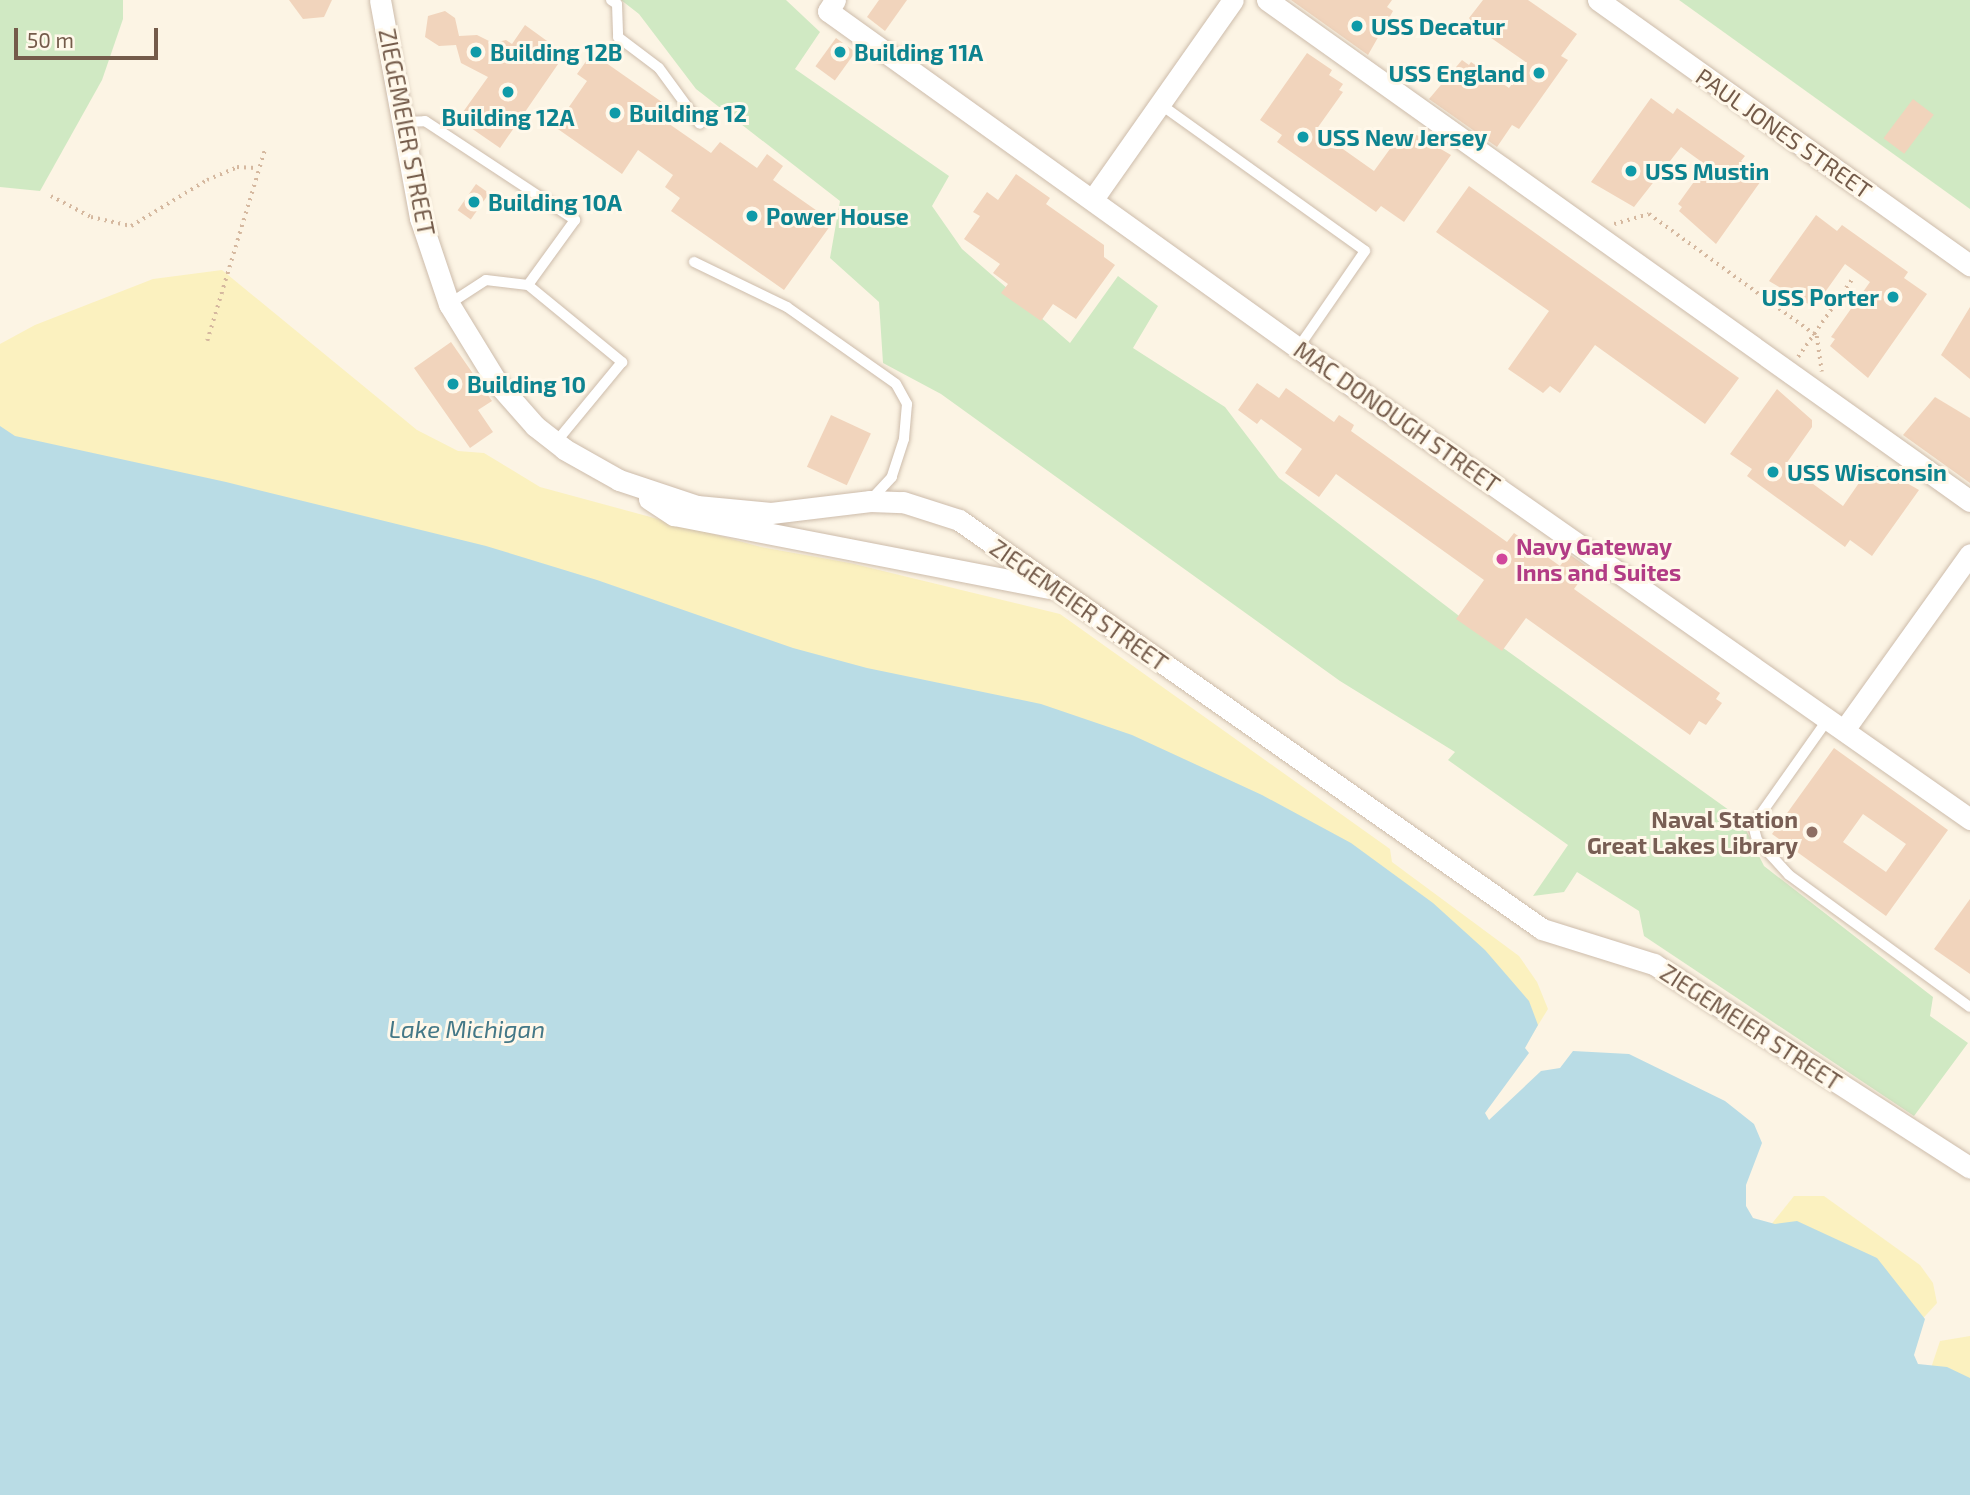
<!DOCTYPE html>
<html>
<head>
<meta charset="utf-8">
<style>
  body { margin:0 }
  #map { position:relative; width:1970px; height:1495px; overflow:hidden; background:#fcf4e4; font-family:"Exo 2",sans-serif }
  div>[style] { position:absolute }
  [style*='--x'] { left:calc(var(--x)*1px); top:calc(var(--y)*1px); width:calc(var(--w)*1px); rotate:calc(var(--a)*1deg) }
  .green>* { inset:0; background:#d0e9c3 }
  .sand>* { inset:0; background:#fbf1bf }
  .water>* { inset:0; background:#b9dce5 }
  .building>* { inset:0; background:#f1d4bc; transform-origin:0 0 }
  .path>* { height:3.5px; margin-top:-1.75px; transform-origin:0; background:repeating-linear-gradient(90deg,#d5b89f 0 2px,transparent 0 7px) }
  .roads { filter:drop-shadow(0 0 2px #cdbcab) drop-shadow(0 0 2px #cdbcab) }
  .lane>* { height:10px; margin:-5px; padding:0 5px; transform-origin:5px; border-radius:5px; background:#fff }
  .street>* { height:21px; margin:-10.5px; padding:0 10.5px; transform-origin:10.5px; border-radius:10.5px; background:#fff }
  .dots>* { width:19px; height:19px; translate:-50% -50%; box-sizing:border-box; border:4px solid #fff8ea; border-radius:50% }
  span { translate:-50% -50%; white-space:nowrap; text-align:center; line-height:1.15; -webkit-text-stroke:6px #fff8ea; paint-order:stroke }
  .culture-label { font-size:23px; color:#0d838f; font-weight:700 }
  .left { translate:0 -50%; text-align:left }
  .right { translate:-100% -50%; text-align:right }
  .street-label { font-size:23px; color:#745b4a }
  .hotel-label { font-size:23px; color:#b23c85; font-weight:700 }
  .education-label { font-size:23px; color:#785e54; font-weight:700 }
  .water-label { font-size:24px; color:#447887; font-style:italic }
  .scale { position:absolute; left:14px; top:28px; width:144px; height:32px; box-sizing:border-box; border:4px solid #745b4a; border-top:0; padding-left:9px; font-size:21px; line-height:24px; white-space:nowrap; color:#745b4a; -webkit-text-stroke:5px #fff8ea; paint-order:stroke }
</style>
</head>
<body>
<div id="map">
  <div class="green">
    <div style="clip-path:polygon(0 0,123px 0,123px 19px,102px 80px,40px 191px,0 187px)"></div>
    <div style="clip-path:polygon(621px 0,786px 0,820px 32px,795px 69px,949px 176px,932px 206px,962px 249px,1070px 343px,1118px 276px,1158px 306px,1133px 348px,1225px 407px,1279px 478px,1467px 622px,1740px 818px,1764px 866px,1933px 997px,1930px 1016px,1968px 1043px,1914px 1116px,1644px 936px,1639px 911px,1577px 872px,1564px 892px,1533px 896px,1568px 845px,1448px 760px,1455px 752px,1340px 681px,941px 394px,883px 363px,879px 302px,830px 258px,840px 201px,696px 89px,639px 14px)"></div>
    <div style="clip-path:polygon(1679px 0,1970px 0,1970px 209px)"></div>
  </div>
  <div class="sand">
    <div style="clip-path:polygon(222px 270px,417px 430px,458px 451px,484px 453px,540px 487px,761px 547px,850px 563px,1060px 614px,1390px 849px,1392px 862px,1519px 956px,1537px 982px,1548px 1009px,1516px 1061px,0 669px,0 344px,35px 325px,153px 279px)"></div>
    <div style="clip-path:polygon(1794px 1196px,1824px 1196px,1920px 1265px,1933px 1283px,1937px 1303px,1897px 1347px,1745px 1257px)"></div>
    <div style="clip-path:polygon(1970px 1336px,1970px 1445px,1918px 1407px,1940px 1341px)"></div>
  </div>
  <div class="water">
    <div style="clip-path:polygon(0 426px,15px 436px,226px 482px,486px 546px,597px 580px,793px 648px,867px 668px,1041px 704px,1132px 735px,1262px 795px,1351px 843px,1433px 903px,1485px 950px,1529px 1001px,1538px 1025px,1525px 1048px,1529px 1053px,1485px 1113px,1489px 1120px,1541px 1071px,1560px 1068px,1573px 1051px,1629px 1054px,1725px 1101px,1754px 1124px,1762px 1143px,1746px 1185px,1746px 1206px,1753px 1218px,1775px 1224px,1797px 1221px,1877px 1258px,1925px 1319px,1914px 1355px,1918px 1364px,1947px 1367px,1970px 1378px,1970px 1495px,0 1495px)"></div>
  </div>
  <div class="building">
    <div style="clip-path:polygon(289px 0,332px 0,324px 17px,303px 19px)"></div>
    <div style="clip-path:polygon(879px 0,907px 0,885px 31px,867px 17px)"></div>
    <div style="clip-path:polygon(1291px 0,1392px 0,1387px 7px,1393px 11px,1368px 55px)"></div>
    <div style="clip-path:polygon(1483px 0,1528px 0,1577px 34px,1561px 56px,1568px 60px,1519px 129px,1512px 125px,1497px 147px,1429px 99px,1462px 60px,1469px 65px,1471px 62px,1509px 88px,1527px 63px,1474px 26px,1469px 18px)"></div>
    <div style="clip-path:polygon(445px 11px,455px 18px,459px 36px,477px 35px,493px 43px,506px 40px,512px 44px,525px 25px,565px 54px,500px 148px,458px 119px,488px 77px,461px 63px,456px 45px,439px 46px,425px 37px,428px 16px)"></div>
    <div style="left:836px;top:38px;width:24px;height:35px;rotate:36deg"></div>
    <div style="clip-path:polygon(592px 53px,669px 107px,662px 119px,711px 153px,720px 142px,757px 168px,767px 154px,783px 166px,773px 180px,833px 222px,784px 290px,671px 211px,680px 198px,665px 187px,673px 175px,638px 150px,622px 174px,555px 127px,587px 81px,577px 74px)"></div>
    <div style="clip-path:polygon(1307px 53px,1332px 70px,1329px 75px,1343px 84px,1339px 90px,1343px 92px,1316px 130px,1374px 171px,1400px 135px,1405px 138px,1410px 131px,1451px 155px,1404px 222px,1381px 206px,1376px 212px,1277px 142px,1282px 135px,1260px 120px)"></div>
    <div style="clip-path:polygon(1651px 98px,1673px 114px,1677px 108px,1745px 156px,1741px 161px,1763px 178px,1716px 244px,1679px 211px,1682px 207px,1678px 204px,1706px 165px,1681px 147px,1634px 207px,1591px 182px)"></div>
    <div style="left:1913px;top:99px;width:26px;height:49px;rotate:37deg"></div>
    <div style="clip-path:polygon(1016px 174px,1050px 198px,1046px 204px,1104px 245px,1104px 257px,1115px 265px,1076px 319px,1053px 304px,1041px 321px,1001px 293px,1008px 284px,993px 273px,1000px 264px,964px 239px,980px 216px,973px 212px,987px 192px,998px 200px)"></div>
    <div style="left:476px;top:184px;width:16px;height:32px;rotate:35deg"></div>
    <div style="clip-path:polygon(1469px 186px,1739px 378px,1705px 424px,1595px 345px,1560px 393px,1550px 386px,1543px 393px,1508px 369px,1549px 311px,1436px 232px)"></div>
    <div style="clip-path:polygon(1816px 215px,1837px 231px,1842px 225px,1908px 272px,1904px 278px,1927px 294px,1868px 378px,1830px 346px,1835px 339px,1831px 337px,1870px 282px,1845px 264px,1818px 302px,1814px 299px,1810px 305px,1769px 281px)"></div>
    <div style="clip-path:polygon(1970px 307px,1970px 379px,1941px 355px)"></div>
    <div style="clip-path:polygon(451px 342px,492px 401px,478px 410px,493px 432px,470px 448px,414px 368px)"></div>
    <div style="clip-path:polygon(1257px 383px,1279px 398px,1286px 388px,1334px 422px,1339px 415px,1354px 425px,1351px 431px,1507px 542px,1514px 533px,1560px 566px,1569px 554px,1589px 568px,1574px 589px,1720px 693px,1716px 699px,1722px 703px,1706px 725px,1699px 721px,1690px 735px,1526px 618px,1502px 651px,1456px 619px,1484px 580px,1336px 474px,1319px 497px,1285px 473px,1302px 449px,1261px 419px,1257px 424px,1238px 410px)"></div>
    <div style="clip-path:polygon(1777px 389px,1812px 420px,1812px 427px,1786px 464px,1843px 506px,1870px 467px,1873px 471px,1877px 466px,1919px 490px,1872px 556px,1850px 540px,1845px 547px,1747px 476px,1752px 469px,1730px 454px)"></div>
    <div style="clip-path:polygon(1935px 397px,1970px 418px,1970px 483px,1903px 435px)"></div>
    <div style="left:831px;top:415px;width:44px;height:57px;rotate:25deg"></div>
    <div style="clip-path:polygon(evenodd,1834px 748px,1948px 830px,1886px 916px,1772px 834px,1834px 748px,1863px 814px,1906px 844px,1886px 872px,1843px 842px,1863px 814px)"></div>
    <div style="clip-path:polygon(1970px 899px,1970px 974px,1934px 949px)"></div>
  </div>
  <div class="path">
    <div style="--x:51;--y:196;--w:45;--a:27.7"></div>
    <div style="--x:91;--y:217;--w:41;--a:12.7"></div>
    <div style="--x:131;--y:226;--w:89;--a:-31.2"></div>
    <div style="--x:207;--y:180;--w:33;--a:-23"></div>
    <div style="--x:237;--y:167;--w:20;--a:3"></div>
    <div style="--x:1614;--y:224;--w:36;--a:-16"></div>
    <div style="--x:1649;--y:214;--w:208;--a:36"></div>
    <div style="--x:1817;--y:336;--w:36;--a:82"></div>
    <div style="--x:207;--y:341;--w:201;--a:-73.2"></div>
    <div style="--x:1798;--y:357;--w:96;--a:-55.2"></div>
  </div>
  <div class="roads">
    <div class="lane">
      <div style="--x:611;--y:0;--w:7;--a:34"></div>
      <div style="--x:617;--y:4;--w:33;--a:88"></div>
      <div style="--x:618;--y:37;--w:51;--a:37.1"></div>
      <div style="--x:659;--y:68;--w:69;--a:53.8"></div>
      <div style="--x:1160;--y:104;--w:252;--a:35.6"></div>
      <div style="--x:1365;--y:251;--w:118;--a:124.6"></div>
      <div style="--x:402;--y:122;--w:23;--a:-2"></div>
      <div style="--x:425;--y:121;--w:180;--a:33.4"></div>
      <div style="--x:575;--y:220;--w:80;--a:125.9"></div>
      <div style="--x:528;--y:285;--w:122;--a:39.3"></div>
      <div style="--x:622;--y:362;--w:104;--a:129.5"></div>
      <div style="--x:694;--y:262;--w:103;--a:25.8"></div>
      <div style="--x:787;--y:307;--w:133;--a:35.2"></div>
      <div style="--x:896;--y:384;--w:23;--a:61"></div>
      <div style="--x:907;--y:404;--w:35;--a:95"></div>
      <div style="--x:904;--y:439;--w:40;--a:108"></div>
      <div style="--x:892;--y:477;--w:33;--a:133"></div>
      <div style="--x:449;--y:304;--w:44;--a:-33"></div>
      <div style="--x:486;--y:280;--w:42;--a:6.8"></div>
      <div style="--x:1828;--y:719;--w:130;--a:125.3"></div>
      <div style="--x:1753;--y:825;--w:16;--a:75"></div>
      <div style="--x:1757;--y:840;--w:47;--a:47.6"></div>
      <div style="--x:1789;--y:875;--w:224;--a:36.1"></div>
    </div>
    <div class="street">
      <div style="--x:380;--y:0;--w:222;--a:79.6"></div>
      <div style="--x:420;--y:218;--w:91;--a:71.4"></div>
      <div style="--x:449;--y:304;--w:94;--a:58.5"></div>
      <div style="--x:498;--y:384;--w:56;--a:48.6"></div>
      <div style="--x:535;--y:426;--w:37;--a:38"></div>
      <div style="--x:564;--y:449;--w:63;--a:29.4"></div>
      <div style="--x:619;--y:480;--w:82;--a:18.4"></div>
      <div style="--x:697;--y:506;--w:74;--a:5.4"></div>
      <div style="--x:771;--y:513;--w:100;--a:-6.9"></div>
      <div style="--x:870;--y:501;--w:33;--a:2"></div>
      <div style="--x:903;--y:502;--w:59;--a:17.8"></div>
      <div style="--x:959;--y:520;--w:712;--a:35.05"></div>
      <div style="--x:1542;--y:929;--w:117;--a:17.4"></div>
      <div style="--x:1654;--y:964;--w:376;--a:32.8"></div>
      <div style="--x:835;--y:0;--w:13;--a:122"></div>
      <div style="--x:828;--y:11;--w:578;--a:35.64"></div>
      <div style="--x:1298;--y:348;--w:821;--a:35.03"></div>
      <div style="--x:1267;--y:0;--w:863;--a:35.48"></div>
      <div style="--x:1598;--y:0;--w:457;--a:35.5"></div>
      <div style="--x:1093;--y:199;--w:243;--a:-54.9"></div>
      <div style="--x:649;--y:499;--w:30;--a:33"></div>
      <div style="--x:674;--y:515;--w:382;--a:11"></div>
      <div style="--x:1844;--y:730;--w:216;--a:-54.4"></div>
    </div>
  </div>
  <div class="dots">
    <div style="left:1357px;top:26px;background:#0f9aa8"></div>
    <div style="left:476px;top:52px;background:#0f9aa8"></div>
    <div style="left:840px;top:52px;background:#0f9aa8"></div>
    <div style="left:1539px;top:73px;background:#0f9aa8"></div>
    <div style="left:508px;top:92px;background:#0f9aa8"></div>
    <div style="left:615px;top:113px;background:#0f9aa8"></div>
    <div style="left:1303px;top:137px;background:#0f9aa8"></div>
    <div style="left:1631px;top:171px;background:#0f9aa8"></div>
    <div style="left:474px;top:202px;background:#0f9aa8"></div>
    <div style="left:752px;top:216px;background:#0f9aa8"></div>
    <div style="left:1893px;top:297px;background:#0f9aa8"></div>
    <div style="left:453px;top:384px;background:#0f9aa8"></div>
    <div style="left:1773px;top:472px;background:#0f9aa8"></div>
    <div style="left:1502px;top:559px;background:#d1479c"></div>
    <div style="left:1812px;top:832px;background:#8d6e63"></div>
  </div>
  <div class="culture-label">
    <span class="left" style="left:1371px;top:26px">USS Decatur</span>
    <span class="left" style="left:490px;top:52px">Building 12B</span>
    <span class="left" style="left:854px;top:52px">Building 11A</span>
    <span class="right" style="left:1525px;top:73px">USS England</span>
    <span class="left" style="left:629px;top:113px">Building 12</span>
    <span style="left:508px;top:117px">Building 12A</span>
    <span class="left" style="left:1317px;top:137px">USS New Jersey</span>
    <span class="left" style="left:1645px;top:171px">USS Mustin</span>
    <span class="left" style="left:488px;top:202px">Building 10A</span>
    <span class="left" style="left:766px;top:216px">Power House</span>
    <span class="right" style="left:1879px;top:297px">USS Porter</span>
    <span class="left" style="left:467px;top:384px">Building 10</span>
    <span class="left" style="left:1787px;top:472px">USS Wisconsin</span>
  </div>
  <div class="street-label">
    <span style="left:407px;top:132px;rotate:79deg">ZIEGEMEIER STREET</span>
    <span style="left:1784px;top:133px;rotate:35deg">PAUL JONES STREET</span>
    <span style="left:1397px;top:417px;rotate:35deg">MAC DONOUGH STREET</span>
    <span style="left:1079px;top:605px;rotate:35deg">ZIEGEMEIER STREET</span>
    <span style="left:1751px;top:1027px;rotate:33deg">ZIEGEMEIER STREET</span>
  </div>
  <div class="hotel-label">
    <span class="left" style="left:1516px;top:559px">Navy Gateway<br>Inns and Suites</span>
  </div>
  <div class="education-label">
    <span class="right" style="left:1798px;top:832px">Naval Station<br>Great Lakes Library</span>
  </div>
  <div class="water-label">
    <span style="left:467px;top:1029px">Lake Michigan</span>
  </div>
  <div class="scale">50 m</div>
</div>
</body>
</html>
